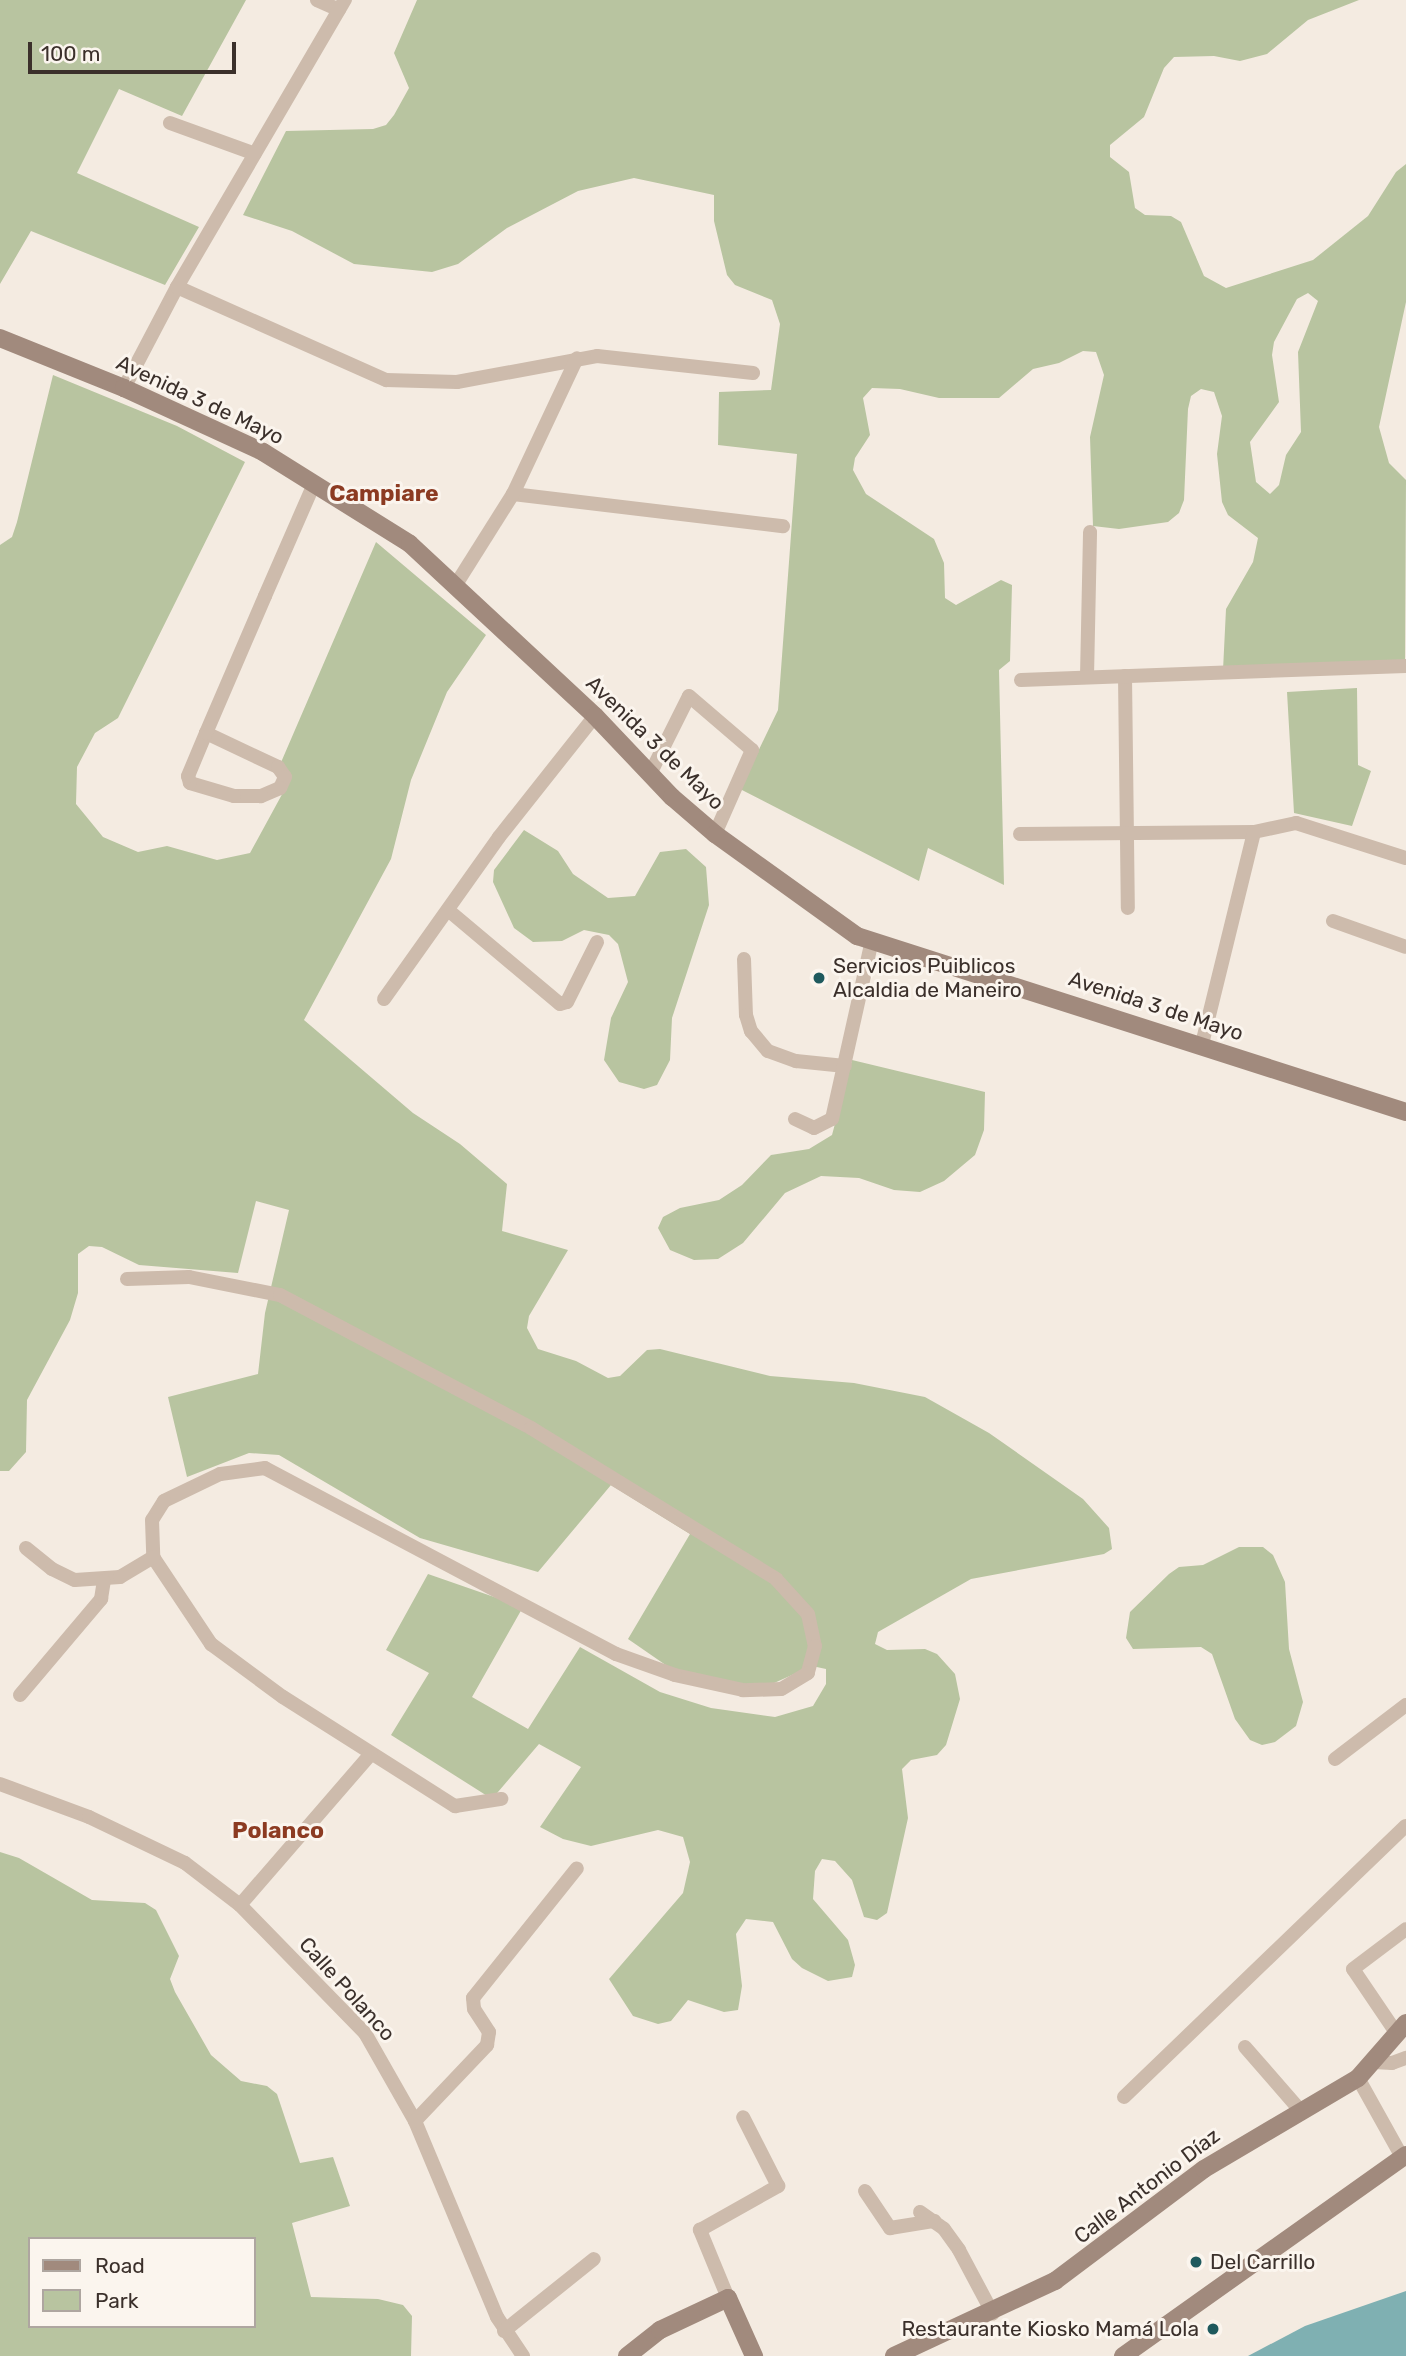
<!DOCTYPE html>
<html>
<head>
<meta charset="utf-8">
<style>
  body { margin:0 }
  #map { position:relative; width:1406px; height:2356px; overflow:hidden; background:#f4ebe1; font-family:Rubik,sans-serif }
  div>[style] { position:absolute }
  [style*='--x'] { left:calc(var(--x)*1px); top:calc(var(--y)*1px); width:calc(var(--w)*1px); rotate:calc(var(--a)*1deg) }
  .green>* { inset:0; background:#b8c4a0 }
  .water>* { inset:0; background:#7fb0b2 }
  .street>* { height:14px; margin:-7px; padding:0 7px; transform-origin:7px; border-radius:7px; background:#cdbbac }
  .secondary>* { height:18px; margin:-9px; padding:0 9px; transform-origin:9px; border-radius:9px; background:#a18a7d }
  .dots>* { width:19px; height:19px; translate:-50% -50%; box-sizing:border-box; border:4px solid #fbf5ee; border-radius:50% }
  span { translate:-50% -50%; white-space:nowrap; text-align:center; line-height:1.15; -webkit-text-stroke:6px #fbf5ee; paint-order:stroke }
  .street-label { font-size:21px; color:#3b302b }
  .poi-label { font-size:21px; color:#3b302b }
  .left { translate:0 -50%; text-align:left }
  .right { translate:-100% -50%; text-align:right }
  .neighbourhood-label { font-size:23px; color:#8c3b22; font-weight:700 }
  .legend { position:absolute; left:28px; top:2237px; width:228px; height:91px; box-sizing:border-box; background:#fbf5ee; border:2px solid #aea6a0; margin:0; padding:9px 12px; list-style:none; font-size:21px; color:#3b302b }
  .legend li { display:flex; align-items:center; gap:14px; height:35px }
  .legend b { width:35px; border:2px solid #aea6a0 }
  .scale { position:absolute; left:28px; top:42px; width:208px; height:32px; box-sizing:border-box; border:4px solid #3b302b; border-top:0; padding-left:9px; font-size:21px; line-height:24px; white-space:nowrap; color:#3b302b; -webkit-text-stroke:5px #fbf5ee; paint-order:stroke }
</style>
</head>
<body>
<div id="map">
  <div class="green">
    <div style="clip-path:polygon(0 0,246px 0,182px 116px,119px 89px,77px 173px,199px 227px,165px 285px,31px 231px,0 284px)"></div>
    <div style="clip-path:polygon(evenodd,417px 0,1359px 0,1308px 20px,1267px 54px,1240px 61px,1214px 56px,1174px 57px,1164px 68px,1144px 117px,1110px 145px,1110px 157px,1129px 172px,1135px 208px,1145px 215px,1171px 216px,1181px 222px,1204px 276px,1226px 288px,1313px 260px,1368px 216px,1396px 172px,1406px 164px,1406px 302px,1379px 427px,1389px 463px,1406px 480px,1405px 663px,1223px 670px,1226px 609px,1253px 562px,1258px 538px,1228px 515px,1222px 502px,1217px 454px,1222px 416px,1214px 392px,1201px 389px,1191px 396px,1188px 409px,1184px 500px,1179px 513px,1168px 522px,1119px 529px,1093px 526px,1090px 437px,1104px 375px,1096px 352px,1083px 351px,1059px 363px,1033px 369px,999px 398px,939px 398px,900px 389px,872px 388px,863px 398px,870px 435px,855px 458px,853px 470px,866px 494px,934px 539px,944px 563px,945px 598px,956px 605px,1001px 580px,1012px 585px,1010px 661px,999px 670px,1004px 885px,928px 848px,919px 881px,740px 789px,778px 710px,797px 454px,718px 445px,719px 392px,771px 390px,780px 324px,772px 300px,735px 285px,727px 275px,714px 221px,714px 195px,634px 178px,578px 191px,507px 228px,458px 264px,432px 272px,354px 264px,292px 231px,243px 215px,286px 131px,373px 129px,386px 125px,394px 115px,409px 88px,394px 53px,417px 0,1308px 293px,1318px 301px,1298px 352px,1301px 432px,1286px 455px,1279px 485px,1270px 494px,1256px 482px,1250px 442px,1279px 402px,1272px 355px,1274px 342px,1297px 299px,1308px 293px)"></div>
    <div style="clip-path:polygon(53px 375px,177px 426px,245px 462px,118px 718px,95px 733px,77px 767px,76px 804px,103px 837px,138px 852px,167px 846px,217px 860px,250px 853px,292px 776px,279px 767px,376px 542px,486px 635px,447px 692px,411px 780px,391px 859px,304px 1020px,413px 1113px,460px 1144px,507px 1184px,502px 1231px,568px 1250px,529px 1316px,527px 1328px,538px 1349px,576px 1361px,608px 1378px,620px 1376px,647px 1350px,660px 1349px,770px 1376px,854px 1383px,925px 1397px,989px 1433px,1083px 1499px,1109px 1528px,1112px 1549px,1104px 1554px,971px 1579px,878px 1632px,875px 1644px,887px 1650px,925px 1649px,937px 1654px,955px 1674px,960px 1699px,946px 1745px,937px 1755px,911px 1760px,902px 1769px,908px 1818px,887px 1913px,877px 1920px,864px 1917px,852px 1880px,835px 1861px,822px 1859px,815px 1871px,813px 1899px,848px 1940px,855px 1965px,852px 1977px,828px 1981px,802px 1968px,792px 1959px,773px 1922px,746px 1919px,736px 1934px,742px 1986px,738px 2010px,724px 2012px,688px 2000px,671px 2021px,658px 2024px,633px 2016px,609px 1979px,683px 1893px,690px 1862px,683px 1837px,658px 1830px,591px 1846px,563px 1839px,540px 1827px,581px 1767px,539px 1744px,492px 1799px,391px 1735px,429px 1673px,386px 1650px,428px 1574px,523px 1607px,472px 1697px,528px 1729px,580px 1647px,660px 1692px,711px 1708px,775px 1717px,813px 1706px,826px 1684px,826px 1669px,812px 1666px,763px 1688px,670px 1668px,628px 1639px,690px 1534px,611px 1485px,538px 1572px,420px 1538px,279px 1455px,249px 1453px,187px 1477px,168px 1397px,258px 1374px,265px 1313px,289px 1210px,256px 1201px,238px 1273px,139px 1265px,102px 1247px,89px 1246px,78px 1254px,78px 1293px,70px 1320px,27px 1400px,26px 1452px,9px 1471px,0 1471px,0 545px,12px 537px,17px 522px)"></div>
    <div style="clip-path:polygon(1357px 688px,1358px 765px,1371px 771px,1352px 826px,1294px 813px,1287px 692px)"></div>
    <div style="clip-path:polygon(524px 830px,558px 851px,573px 874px,608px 898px,635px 896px,660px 852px,686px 849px,706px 867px,709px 905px,672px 1018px,670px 1060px,657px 1085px,644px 1089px,619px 1082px,604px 1060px,611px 1018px,628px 982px,618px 944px,609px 935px,584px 930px,562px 941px,533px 942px,514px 928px,493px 882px,494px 870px)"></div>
    <div style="clip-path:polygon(852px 1060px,985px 1092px,984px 1130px,975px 1155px,944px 1181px,920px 1192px,894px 1190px,859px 1178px,821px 1176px,785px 1193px,743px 1243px,718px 1259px,694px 1260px,670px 1250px,658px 1228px,663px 1217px,680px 1208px,719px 1200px,742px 1185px,771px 1155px,809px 1149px,832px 1135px)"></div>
    <div style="clip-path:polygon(1239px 1547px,1263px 1547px,1273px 1555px,1285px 1582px,1289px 1649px,1303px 1702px,1296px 1726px,1275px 1742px,1262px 1745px,1250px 1740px,1235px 1719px,1212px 1654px,1201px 1647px,1133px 1649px,1126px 1638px,1130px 1612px,1169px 1574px,1179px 1567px,1203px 1565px)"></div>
    <div style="clip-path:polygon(evenodd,0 1852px,19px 1858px,92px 1900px,145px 1903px,156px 1910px,179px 1956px,170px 1979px,175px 1992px,211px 2055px,241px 2081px,267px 2086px,277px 2094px,300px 2163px,333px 2157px,350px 2206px,292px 2223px,311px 2297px,378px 2299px,403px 2305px,412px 2316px,411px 2356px,0 2356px,0 1852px,30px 2239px,254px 2239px,254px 2326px,30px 2326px,30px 2239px)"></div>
  </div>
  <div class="water">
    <div style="clip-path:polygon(1406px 2291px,1406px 2356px,1248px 2356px,1305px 2326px)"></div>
  </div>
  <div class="street">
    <div style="--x:317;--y:0;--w:24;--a:24"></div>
    <div style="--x:170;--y:123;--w:90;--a:20"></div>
    <div style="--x:177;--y:287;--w:229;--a:24"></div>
    <div style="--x:386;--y:380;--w:71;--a:1.6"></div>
    <div style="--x:457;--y:382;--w:142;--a:-10.5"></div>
    <div style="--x:597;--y:356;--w:157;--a:6.2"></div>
    <div style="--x:124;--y:388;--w:114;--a:-62.3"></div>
    <div style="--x:177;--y:287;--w:333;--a:-59.7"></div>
    <div style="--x:513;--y:494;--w:272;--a:6.8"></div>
    <div style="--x:455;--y:586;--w:109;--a:-57.8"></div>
    <div style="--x:513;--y:494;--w:150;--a:-64.8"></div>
    <div style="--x:1125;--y:676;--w:232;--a:89.3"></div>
    <div style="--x:1087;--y:677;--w:145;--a:-88.8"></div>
    <div style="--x:1021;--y:680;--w:385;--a:-2.1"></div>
    <div style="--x:206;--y:733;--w:80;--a:25.3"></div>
    <div style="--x:278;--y:767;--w:12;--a:55"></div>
    <div style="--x:285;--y:777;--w:12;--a:114"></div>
    <div style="--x:280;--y:788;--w:21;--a:157"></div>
    <div style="--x:261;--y:796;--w:27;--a:180"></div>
    <div style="--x:234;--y:796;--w:46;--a:-163.5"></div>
    <div style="--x:190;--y:783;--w:7;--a:-106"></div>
    <div style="--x:188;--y:776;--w:47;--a:-67.3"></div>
    <div style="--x:206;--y:733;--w:149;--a:-66.7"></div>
    <div style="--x:265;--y:596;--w:122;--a:-66.4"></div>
    <div style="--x:650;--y:774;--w:87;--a:-63.4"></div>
    <div style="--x:689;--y:696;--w:83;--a:40.6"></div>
    <div style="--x:752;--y:750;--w:92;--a:113.8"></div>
    <div style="--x:1020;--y:834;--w:234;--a:-0.5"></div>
    <div style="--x:1254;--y:832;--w:43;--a:-12.1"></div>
    <div style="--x:1296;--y:823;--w:115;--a:17.7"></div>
    <div style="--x:448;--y:910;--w:146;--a:40"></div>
    <div style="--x:560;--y:1004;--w:7;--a:-16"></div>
    <div style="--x:567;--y:1002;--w:67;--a:-63.4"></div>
    <div style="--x:1333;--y:921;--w:77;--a:19.6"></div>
    <div style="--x:744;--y:959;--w:56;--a:88"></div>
    <div style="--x:746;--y:1015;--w:17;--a:73"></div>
    <div style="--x:751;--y:1031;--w:26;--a:50"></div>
    <div style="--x:768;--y:1051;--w:30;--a:20"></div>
    <div style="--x:796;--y:1061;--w:49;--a:5.8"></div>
    <div style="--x:384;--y:999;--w:199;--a:-54.6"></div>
    <div style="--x:499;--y:837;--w:154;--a:-51.6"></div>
    <div style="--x:1202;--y:1044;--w:218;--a:-76.2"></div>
    <div style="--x:795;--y:1119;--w:21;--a:25"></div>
    <div style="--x:814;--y:1128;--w:20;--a:-27"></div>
    <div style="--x:832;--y:1119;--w:179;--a:-77.4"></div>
    <div style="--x:127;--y:1279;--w:62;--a:-1.8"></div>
    <div style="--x:189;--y:1277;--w:93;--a:11.2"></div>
    <div style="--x:280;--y:1295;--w:284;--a:27.9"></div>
    <div style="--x:531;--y:1428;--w:288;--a:31.6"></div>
    <div style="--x:776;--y:1579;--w:47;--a:47.6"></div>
    <div style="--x:808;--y:1614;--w:33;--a:78"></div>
    <div style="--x:815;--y:1646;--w:28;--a:105"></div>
    <div style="--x:808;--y:1673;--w:31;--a:149"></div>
    <div style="--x:781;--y:1689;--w:38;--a:178"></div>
    <div style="--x:743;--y:1690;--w:70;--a:-167.6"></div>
    <div style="--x:675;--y:1675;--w:63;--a:-160.4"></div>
    <div style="--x:616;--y:1654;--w:397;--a:-152.1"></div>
    <div style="--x:265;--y:1468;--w:45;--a:172.4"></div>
    <div style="--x:220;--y:1474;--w:62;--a:154.3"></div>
    <div style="--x:164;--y:1501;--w:22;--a:122"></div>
    <div style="--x:152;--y:1520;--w:37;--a:88"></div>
    <div style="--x:153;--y:1557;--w:105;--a:56.3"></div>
    <div style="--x:211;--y:1644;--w:89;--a:36.4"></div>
    <div style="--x:283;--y:1697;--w:204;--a:32.4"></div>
    <div style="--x:455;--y:1806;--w:47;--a:-8.7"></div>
    <div style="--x:26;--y:1548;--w:33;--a:39"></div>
    <div style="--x:52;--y:1569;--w:25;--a:26"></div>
    <div style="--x:75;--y:1580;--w:45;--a:-3.8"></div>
    <div style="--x:120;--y:1577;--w:39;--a:-31"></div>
    <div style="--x:20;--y:1695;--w:126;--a:-49.8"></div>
    <div style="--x:101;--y:1599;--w:18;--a:-81"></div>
    <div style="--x:1335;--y:1759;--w:89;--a:-37.3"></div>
    <div style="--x:0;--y:1784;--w:95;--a:20.3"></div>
    <div style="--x:89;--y:1817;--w:106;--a:25.6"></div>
    <div style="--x:185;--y:1863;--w:69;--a:37.4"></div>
    <div style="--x:240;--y:1905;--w:179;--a:45.7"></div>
    <div style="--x:365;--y:2033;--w:101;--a:60.4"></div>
    <div style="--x:415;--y:2121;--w:212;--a:67.3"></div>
    <div style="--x:497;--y:2317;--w:47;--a:56.3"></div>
    <div style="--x:240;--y:1905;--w:200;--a:-49.1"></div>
    <div style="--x:1397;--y:2034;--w:78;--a:-124.1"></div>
    <div style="--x:1353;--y:1969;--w:66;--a:-37"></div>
    <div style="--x:1245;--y:2047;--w:82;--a:48.9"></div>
    <div style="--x:1374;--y:2062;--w:18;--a:3"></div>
    <div style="--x:1392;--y:2063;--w:15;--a:-20"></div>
    <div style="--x:1358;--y:2078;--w:90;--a:60.9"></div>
    <div style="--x:1124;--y:2097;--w:391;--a:-43.9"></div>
    <div style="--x:415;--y:2121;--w:105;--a:-46.5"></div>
    <div style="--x:487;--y:2045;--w:13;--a:-81"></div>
    <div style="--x:489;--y:2032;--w:27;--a:-123"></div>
    <div style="--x:474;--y:2009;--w:11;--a:-95"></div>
    <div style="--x:473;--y:1998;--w:166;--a:-51.3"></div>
    <div style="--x:865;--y:2191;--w:45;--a:56"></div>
    <div style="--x:890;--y:2228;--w:45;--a:-9"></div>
    <div style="--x:920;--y:2212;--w:29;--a:35"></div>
    <div style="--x:944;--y:2229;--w:26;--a:54"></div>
    <div style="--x:959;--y:2250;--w:72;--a:62"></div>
    <div style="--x:728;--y:2298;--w:74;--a:-112.4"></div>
    <div style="--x:700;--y:2230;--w:90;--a:-29.4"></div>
    <div style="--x:778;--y:2186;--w:77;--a:-116.9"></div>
    <div style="--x:504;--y:2331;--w:115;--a:-38.7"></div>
  </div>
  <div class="secondary">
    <div style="--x:0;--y:338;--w:134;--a:22"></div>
    <div style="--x:124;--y:388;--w:153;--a:24.7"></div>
    <div style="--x:263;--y:452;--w:173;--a:32"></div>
    <div style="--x:410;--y:544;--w:253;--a:42.9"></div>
    <div style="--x:595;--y:716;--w:112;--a:46.5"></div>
    <div style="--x:672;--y:797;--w:57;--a:40.7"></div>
    <div style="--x:715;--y:834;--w:175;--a:35.7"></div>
    <div style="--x:857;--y:936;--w:577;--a:17.77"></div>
    <div style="--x:627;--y:2356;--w:42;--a:-38.2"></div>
    <div style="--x:660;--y:2330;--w:75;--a:-25.2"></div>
    <div style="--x:728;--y:2298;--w:64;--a:65.9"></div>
    <div style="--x:894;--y:2356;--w:178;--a:-25"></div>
    <div style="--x:1055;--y:2281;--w:186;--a:-36.9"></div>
    <div style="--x:1204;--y:2169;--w:179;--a:-30.6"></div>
    <div style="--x:1358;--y:2078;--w:73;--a:-48.9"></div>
    <div style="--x:1123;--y:2356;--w:347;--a:-35.4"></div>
  </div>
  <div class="dots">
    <div style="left:819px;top:978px;background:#1f5a5e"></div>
    <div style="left:1196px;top:2262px;background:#1f5a5e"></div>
    <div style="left:1213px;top:2329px;background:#1f5a5e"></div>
  </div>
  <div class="street-label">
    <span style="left:200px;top:400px;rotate:25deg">Avenida 3 de Mayo</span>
    <span style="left:655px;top:743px;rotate:44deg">Avenida 3 de Mayo</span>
    <span style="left:1156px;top:1006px;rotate:18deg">Avenida 3 de Mayo</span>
    <span style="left:347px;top:1989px;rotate:48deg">Calle Polanco</span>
    <span style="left:1147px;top:2186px;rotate:-37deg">Calle Antonio Díaz</span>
  </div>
  <div class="poi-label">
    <span class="left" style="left:833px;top:978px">Servicios Puiblicos<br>Alcaldia de Maneiro</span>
    <span class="left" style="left:1210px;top:2262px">Del Carrillo</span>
    <span class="right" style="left:1199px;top:2329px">Restaurante Kiosko Mamá Lola</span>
  </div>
  <div class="neighbourhood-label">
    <span style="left:384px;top:493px">Campiare</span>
    <span style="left:278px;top:1830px">Polanco</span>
  </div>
  <ul class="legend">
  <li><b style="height:9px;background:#a18a7d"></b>Road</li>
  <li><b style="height:19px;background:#b8c4a0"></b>Park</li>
  </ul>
  <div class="scale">100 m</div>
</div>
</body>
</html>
